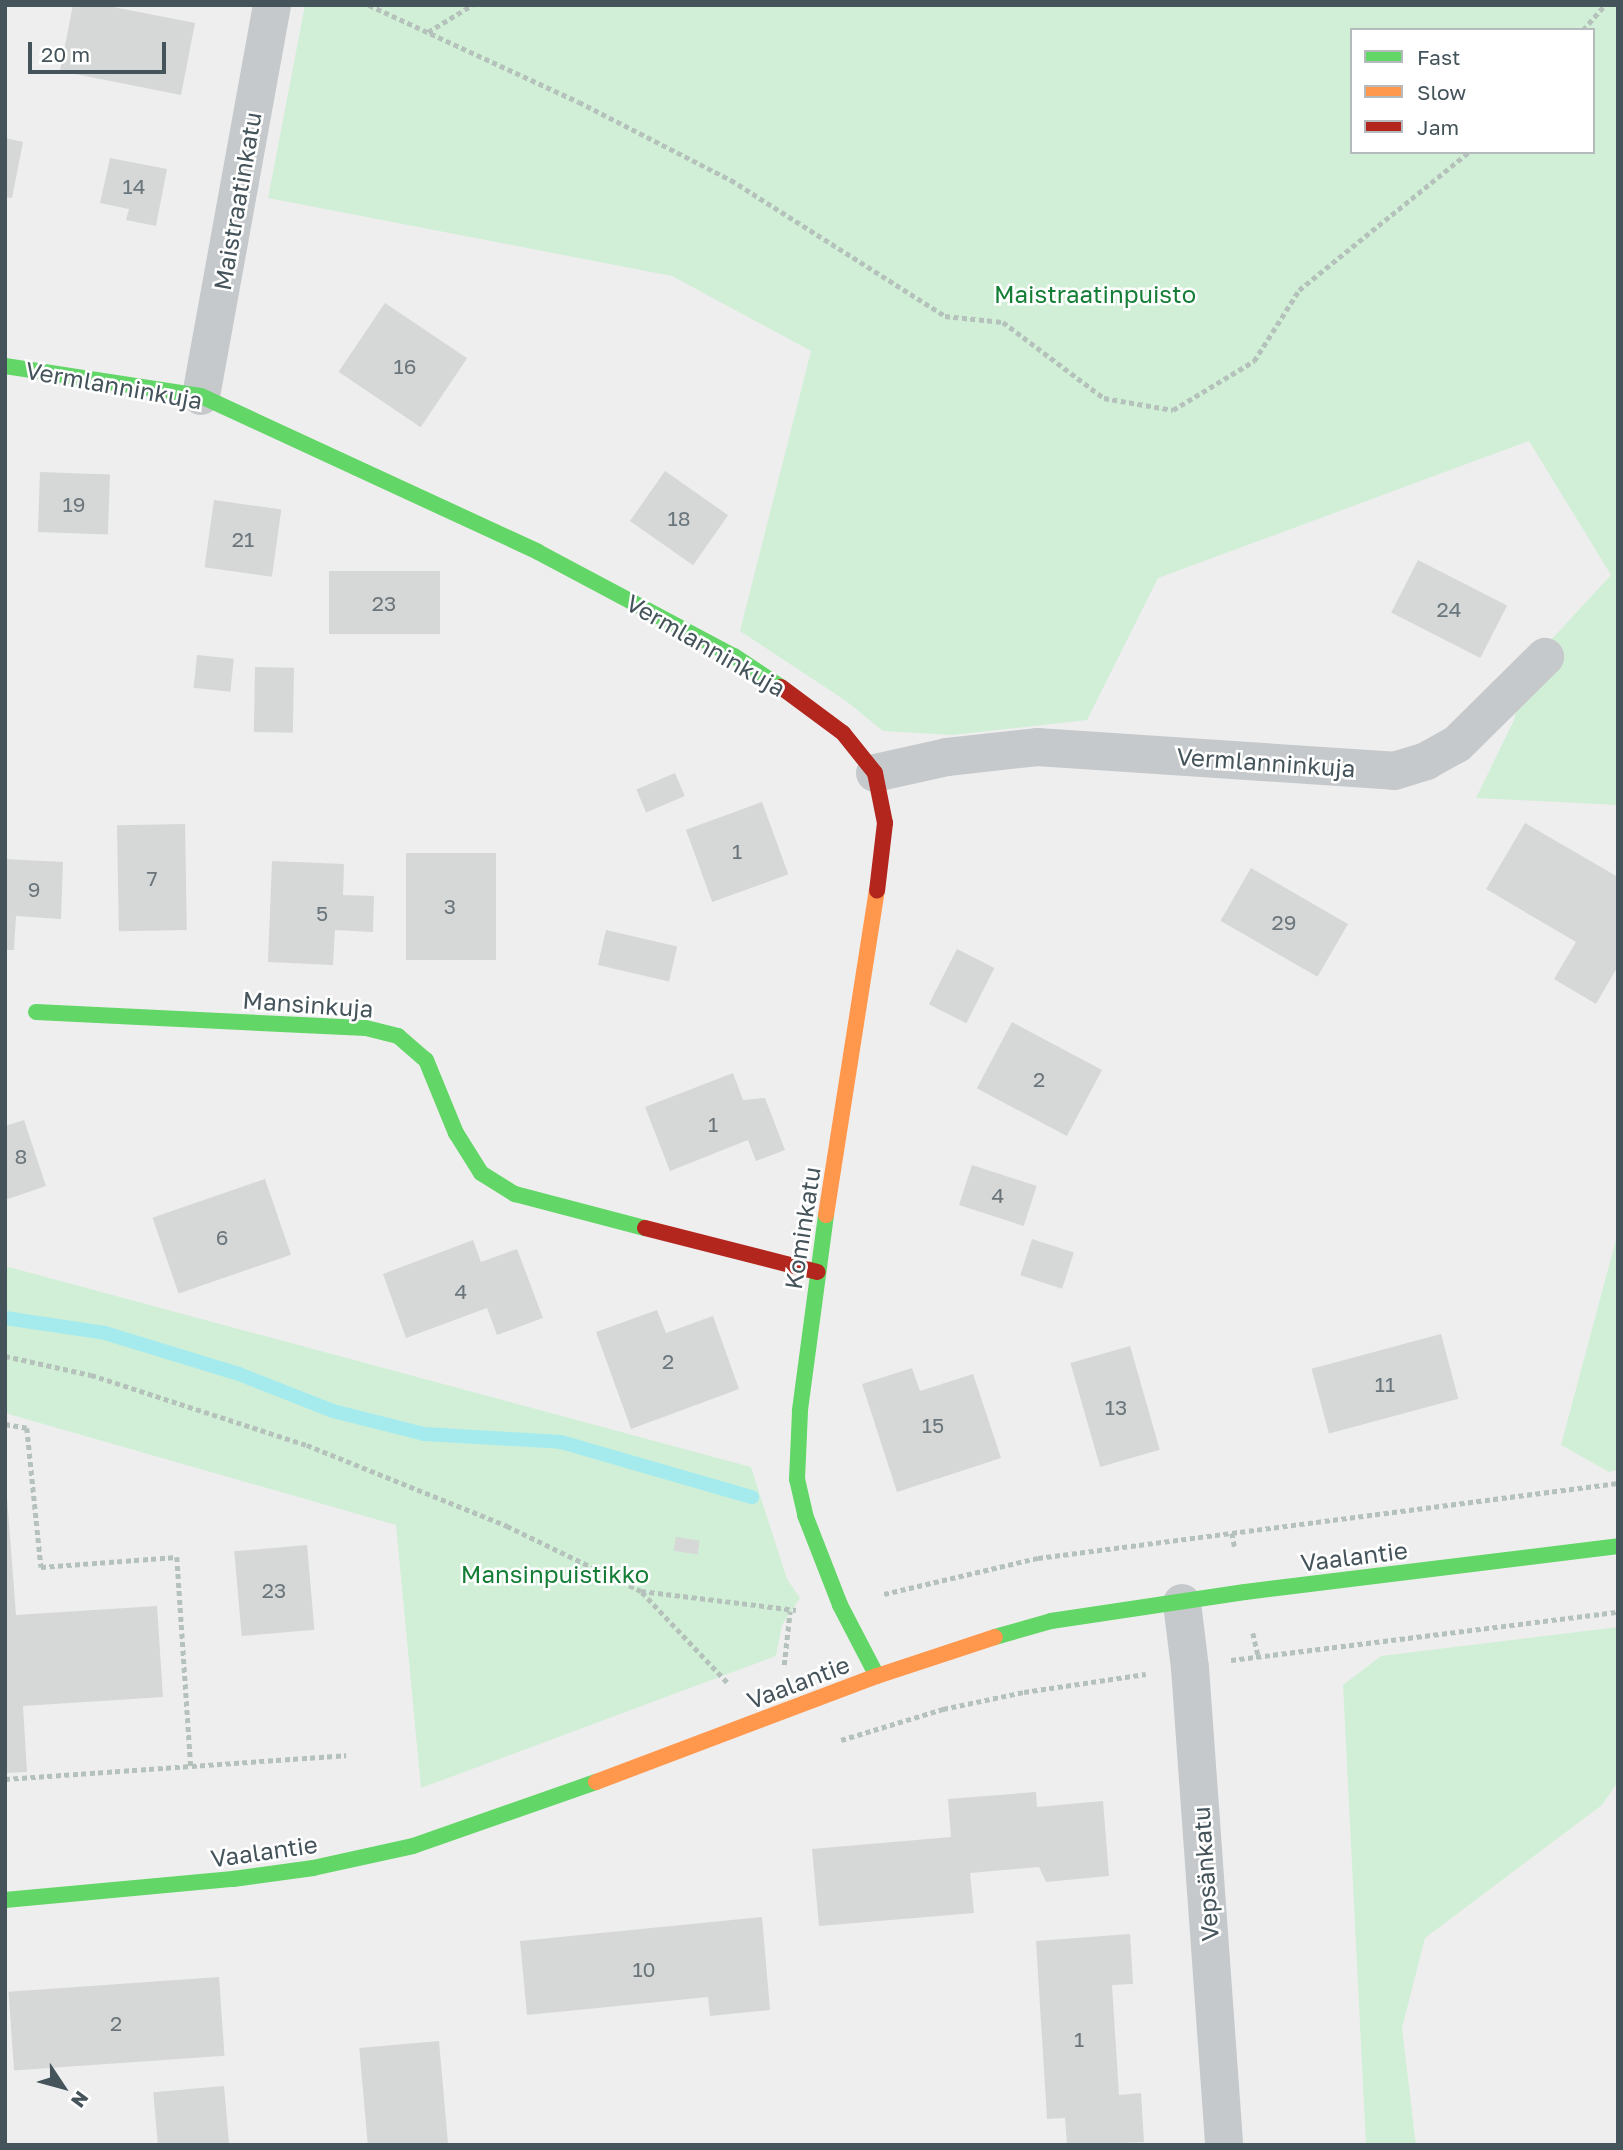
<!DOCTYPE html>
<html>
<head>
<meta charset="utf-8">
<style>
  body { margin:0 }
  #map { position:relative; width:1623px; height:2150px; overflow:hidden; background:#efeeee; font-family:"Golos Text",sans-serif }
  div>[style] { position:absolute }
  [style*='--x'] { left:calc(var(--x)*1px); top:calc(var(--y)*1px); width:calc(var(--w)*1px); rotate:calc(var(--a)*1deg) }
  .green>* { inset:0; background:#d1efd7 }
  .stream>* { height:14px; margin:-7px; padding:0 7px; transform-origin:7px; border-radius:7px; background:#a5ebee }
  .building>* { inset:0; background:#d6d7d7; transform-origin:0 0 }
  .path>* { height:4.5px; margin-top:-2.25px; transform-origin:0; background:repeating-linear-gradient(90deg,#b5c2bc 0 5px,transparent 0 8.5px) }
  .street>* { height:38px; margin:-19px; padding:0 19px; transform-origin:19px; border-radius:19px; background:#c5c9cb }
  .fast>* { height:16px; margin:-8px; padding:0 8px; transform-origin:8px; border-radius:8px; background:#63d668 }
  .slow>* { height:16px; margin:-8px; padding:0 8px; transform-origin:8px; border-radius:8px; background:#ff974d }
  .jam>* { height:16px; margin:-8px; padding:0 8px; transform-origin:8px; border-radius:8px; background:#b3261e }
  span { translate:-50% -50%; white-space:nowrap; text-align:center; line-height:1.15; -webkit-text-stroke:5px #fff; paint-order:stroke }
  .number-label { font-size:21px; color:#6a767b }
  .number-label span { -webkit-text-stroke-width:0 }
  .street-label { font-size:24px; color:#45545b }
  .park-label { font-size:24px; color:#147e37 }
  .frame { position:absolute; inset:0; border:7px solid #45545b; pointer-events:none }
  .legend { position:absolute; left:1350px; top:28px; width:245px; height:126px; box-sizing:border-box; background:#fff; border:2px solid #b5bbbd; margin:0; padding:9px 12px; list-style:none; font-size:21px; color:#45545b }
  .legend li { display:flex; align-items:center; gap:14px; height:35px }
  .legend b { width:35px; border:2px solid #b5bbbd }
  .north { position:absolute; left:28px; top:2052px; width:70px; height:70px; -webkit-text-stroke:5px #fff; paint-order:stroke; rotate:126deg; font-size:19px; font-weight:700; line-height:28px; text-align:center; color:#45545b }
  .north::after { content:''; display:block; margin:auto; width:24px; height:32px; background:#45545b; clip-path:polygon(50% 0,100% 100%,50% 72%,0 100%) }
  .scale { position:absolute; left:28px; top:42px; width:138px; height:32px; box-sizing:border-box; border:4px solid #45545b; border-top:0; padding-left:9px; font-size:21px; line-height:24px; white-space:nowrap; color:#45545b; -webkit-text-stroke:5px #fff; paint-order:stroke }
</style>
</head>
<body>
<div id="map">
  <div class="green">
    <div style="clip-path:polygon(evenodd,305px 5px,1618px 5px,1618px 805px,1476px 798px,1514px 720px,1525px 668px,1611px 575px,1529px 441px,1158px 578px,1087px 720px,952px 735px,883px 731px,846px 701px,740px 631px,811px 351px,672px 276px,268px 198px,305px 5px,1352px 30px,1593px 30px,1593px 152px,1352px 152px,1352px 30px)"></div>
    <div style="clip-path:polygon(1618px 1232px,1618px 1470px,1609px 1472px,1561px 1445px)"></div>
    <div style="clip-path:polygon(5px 1266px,751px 1467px,787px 1579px,800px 1598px,782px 1625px,776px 1656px,421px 1788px,396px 1525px,5px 1413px)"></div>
    <div style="clip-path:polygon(1618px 1627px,1618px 1782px,1602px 1805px,1425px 1938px,1402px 2028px,1416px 2145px,1366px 2145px,1343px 1685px,1381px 1656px)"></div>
  </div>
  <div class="stream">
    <div style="--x:5;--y:1318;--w:101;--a:8.5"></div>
    <div style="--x:105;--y:1333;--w:140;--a:17"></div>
    <div style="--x:239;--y:1374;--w:101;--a:21.5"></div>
    <div style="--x:333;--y:1411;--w:94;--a:14.2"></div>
    <div style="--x:424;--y:1434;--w:137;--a:3.3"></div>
    <div style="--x:561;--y:1442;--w:199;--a:16.1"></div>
  </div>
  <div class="building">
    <div style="clip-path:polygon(73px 5px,103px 5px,195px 23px,181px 95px,60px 71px)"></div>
    <div style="clip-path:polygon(5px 138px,23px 142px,12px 198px,5px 197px)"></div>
    <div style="clip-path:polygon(110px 158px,167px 169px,156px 226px,126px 220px,129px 209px,100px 203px)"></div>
    <div style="left:385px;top:303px;width:99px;height:83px;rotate:34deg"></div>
    <div style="left:665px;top:471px;width:77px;height:61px;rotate:35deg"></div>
    <div style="left:40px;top:472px;width:70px;height:60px;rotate:2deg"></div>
    <div style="left:214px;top:500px;width:68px;height:68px;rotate:8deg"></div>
    <div style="left:1418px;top:560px;width:100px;height:59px;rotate:27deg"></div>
    <div style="left:440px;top:571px;width:63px;height:111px;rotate:90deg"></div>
    <div style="left:197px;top:655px;width:37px;height:33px;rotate:6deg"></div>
    <div style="left:255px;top:667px;width:39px;height:65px;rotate:1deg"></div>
    <div style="left:675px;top:773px;width:25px;height:42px;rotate:67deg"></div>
    <div style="left:762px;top:802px;width:77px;height:81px;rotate:70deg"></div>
    <div style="clip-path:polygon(1525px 823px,1618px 877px,1618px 966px,1596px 1004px,1554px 979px,1576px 942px,1486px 889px)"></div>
    <div style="left:185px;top:824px;width:106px;height:68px;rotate:89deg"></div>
    <div style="left:406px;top:853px;width:90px;height:107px"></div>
    <div style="clip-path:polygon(5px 859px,63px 862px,61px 919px,16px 916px,14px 950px,5px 950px)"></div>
    <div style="clip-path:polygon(272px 861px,344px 864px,343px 895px,374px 896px,373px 932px,335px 930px,333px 965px,268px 962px)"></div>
    <div style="left:1251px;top:868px;width:112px;height:61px;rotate:30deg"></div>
    <div style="left:606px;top:930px;width:73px;height:36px;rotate:13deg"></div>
    <div style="left:957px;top:949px;width:42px;height:62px;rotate:27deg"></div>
    <div style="left:1012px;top:1022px;width:102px;height:75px;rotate:28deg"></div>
    <div style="clip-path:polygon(733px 1073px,743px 1100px,765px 1098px,785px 1150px,756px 1161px,748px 1140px,670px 1171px,645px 1107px)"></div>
    <div style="clip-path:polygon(24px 1120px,46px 1186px,5px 1200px,5px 1126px)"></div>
    <div style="left:972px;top:1165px;width:68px;height:42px;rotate:18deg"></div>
    <div style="left:265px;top:1179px;width:80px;height:119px;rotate:71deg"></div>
    <div style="left:1032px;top:1239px;width:44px;height:38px;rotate:18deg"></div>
    <div style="clip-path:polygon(473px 1240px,481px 1262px,517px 1249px,543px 1318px,497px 1335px,487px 1308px,406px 1338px,383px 1274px)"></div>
    <div style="clip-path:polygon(657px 1310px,666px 1333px,713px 1316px,739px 1389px,631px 1429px,596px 1332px)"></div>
    <div style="left:1441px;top:1334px;width:67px;height:134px;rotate:75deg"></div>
    <div style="left:1130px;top:1346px;width:108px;height:62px;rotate:74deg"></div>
    <div style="clip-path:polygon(912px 1368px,920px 1391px,973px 1374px,1001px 1458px,897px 1492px,862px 1384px)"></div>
    <div style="clip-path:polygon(5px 1471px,16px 1615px,157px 1606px,163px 1697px,23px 1706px,27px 1772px,5px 1773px)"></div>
    <div style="left:676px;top:1537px;width:24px;height:14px;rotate:9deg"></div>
    <div style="left:307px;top:1545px;width:85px;height:73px;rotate:85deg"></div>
    <div style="clip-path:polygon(1036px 1792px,1037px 1807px,1103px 1801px,1109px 1876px,1046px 1882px,1039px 1867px,970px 1873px,974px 1913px,819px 1926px,812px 1849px,951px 1837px,948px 1799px)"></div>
    <div style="clip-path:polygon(762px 1917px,770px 2010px,710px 2016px,708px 1997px,527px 2015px,520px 1941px)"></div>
    <div style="clip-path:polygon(1130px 1934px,1133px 1984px,1112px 1985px,1119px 2095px,1141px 2093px,1144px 2142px,1067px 2145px,1065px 2118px,1047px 2119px,1036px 1941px)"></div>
    <div style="left:219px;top:1977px;width:79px;height:211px;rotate:86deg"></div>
    <div style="left:439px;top:2041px;width:104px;height:80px;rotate:85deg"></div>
    <div style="left:224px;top:2086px;width:59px;height:71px;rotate:85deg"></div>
  </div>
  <div class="path">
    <div style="--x:369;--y:5;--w:231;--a:24.8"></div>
    <div style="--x:579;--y:102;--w:171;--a:27.2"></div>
    <div style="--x:731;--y:180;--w:254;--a:32.4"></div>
    <div style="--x:945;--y:316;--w:58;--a:5.9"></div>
    <div style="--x:1003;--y:322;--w:126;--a:37"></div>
    <div style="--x:1104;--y:398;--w:70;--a:9.9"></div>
    <div style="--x:1173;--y:410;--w:95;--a:-31.2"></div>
    <div style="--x:1254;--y:361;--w:84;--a:-57.6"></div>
    <div style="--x:1299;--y:290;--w:219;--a:-39.1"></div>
    <div style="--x:1583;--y:30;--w:33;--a:-49"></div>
    <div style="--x:428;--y:32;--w:52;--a:-31.5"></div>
    <div style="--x:5;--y:1356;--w:88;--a:12.5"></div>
    <div style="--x:91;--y:1375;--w:227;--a:18"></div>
    <div style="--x:307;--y:1445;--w:216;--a:22"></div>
    <div style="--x:507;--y:1526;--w:149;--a:25.9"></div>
    <div style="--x:641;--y:1591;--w:156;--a:7"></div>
    <div style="--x:5;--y:1424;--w:22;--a:10"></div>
    <div style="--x:27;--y:1428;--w:140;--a:84.2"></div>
    <div style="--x:41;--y:1567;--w:136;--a:-4.2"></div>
    <div style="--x:177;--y:1557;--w:209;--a:86.2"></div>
    <div style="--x:1232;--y:1533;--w:16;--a:79"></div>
    <div style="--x:642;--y:1592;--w:127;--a:46.6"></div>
    <div style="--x:884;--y:1594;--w:158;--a:-13.2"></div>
    <div style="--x:1038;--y:1558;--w:585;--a:-7.37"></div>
    <div style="--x:1253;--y:1633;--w:23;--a:77"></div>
    <div style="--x:1231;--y:1660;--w:390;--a:-7.1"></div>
    <div style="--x:784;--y:1665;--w:54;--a:-83.7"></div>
    <div style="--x:841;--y:1740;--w:107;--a:-16.9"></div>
    <div style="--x:943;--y:1709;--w:83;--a:-11.9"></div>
    <div style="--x:1024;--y:1692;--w:123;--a:-8.4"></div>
    <div style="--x:5;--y:1779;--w:342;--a:-4"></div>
  </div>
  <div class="street">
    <div style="--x:201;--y:396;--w:397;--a:-79.7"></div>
    <div style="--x:875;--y:773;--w:74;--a:-12.5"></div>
    <div style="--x:947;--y:757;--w:91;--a:-6.3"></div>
    <div style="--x:1037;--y:747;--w:358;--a:3.8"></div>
    <div style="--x:1394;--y:771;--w:34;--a:-17"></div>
    <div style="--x:1426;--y:761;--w:35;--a:-29"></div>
    <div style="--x:1457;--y:744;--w:124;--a:-44.7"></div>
    <div style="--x:1182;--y:1603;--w:65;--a:83"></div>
    <div style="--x:1190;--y:1668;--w:478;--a:85.9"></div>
  </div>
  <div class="fast">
    <div style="--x:5;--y:366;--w:198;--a:8.7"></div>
    <div style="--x:201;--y:396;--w:371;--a:24.8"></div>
    <div style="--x:538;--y:552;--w:222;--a:28"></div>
    <div style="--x:734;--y:656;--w:56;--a:33.4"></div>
    <div style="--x:36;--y:1012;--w:330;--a:2.8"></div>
    <div style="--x:366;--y:1028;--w:33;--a:14"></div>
    <div style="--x:398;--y:1036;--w:37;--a:41"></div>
    <div style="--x:426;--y:1060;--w:79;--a:67.7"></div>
    <div style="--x:456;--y:1133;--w:47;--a:58"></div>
    <div style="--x:481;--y:1173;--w:40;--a:32"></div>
    <div style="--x:515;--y:1194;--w:134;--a:14.7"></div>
    <div style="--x:826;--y:1215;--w:198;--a:97.6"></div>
    <div style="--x:800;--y:1411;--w:68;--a:92.5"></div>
    <div style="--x:797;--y:1479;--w:37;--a:77"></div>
    <div style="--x:805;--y:1515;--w:97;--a:68.7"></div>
    <div style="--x:840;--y:1605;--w:80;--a:62.5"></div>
    <div style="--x:995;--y:1637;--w:58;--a:-15.9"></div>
    <div style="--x:1051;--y:1621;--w:196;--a:-8.5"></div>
    <div style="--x:1245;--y:1592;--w:376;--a:-7"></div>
    <div style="--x:5;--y:1900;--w:229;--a:-5.3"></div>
    <div style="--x:233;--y:1879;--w:81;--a:-7.8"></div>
    <div style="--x:313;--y:1868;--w:102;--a:-12.4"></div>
    <div style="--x:413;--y:1846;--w:194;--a:-19.3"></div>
  </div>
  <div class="slow">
    <div style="--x:826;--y:1215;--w:328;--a:-81.1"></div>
    <div style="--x:596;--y:1782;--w:300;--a:-20.7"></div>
    <div style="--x:877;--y:1676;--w:124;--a:-18.3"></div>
  </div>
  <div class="jam">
    <div style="--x:781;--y:687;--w:77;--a:36.6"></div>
    <div style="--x:843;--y:733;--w:51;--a:51.3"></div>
    <div style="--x:875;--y:773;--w:51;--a:78.7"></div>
    <div style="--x:885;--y:823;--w:68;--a:96.7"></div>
    <div style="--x:645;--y:1228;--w:178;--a:14.3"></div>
  </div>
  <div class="number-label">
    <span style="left:134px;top:186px">14</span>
    <span style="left:405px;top:366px">16</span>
    <span style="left:74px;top:504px">19</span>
    <span style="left:679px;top:518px">18</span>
    <span style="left:243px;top:539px">21</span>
    <span style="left:384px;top:603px">23</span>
    <span style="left:1449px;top:609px">24</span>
    <span style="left:737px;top:851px">1</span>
    <span style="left:152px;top:878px">7</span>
    <span style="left:34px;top:889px">9</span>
    <span style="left:450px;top:906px">3</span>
    <span style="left:322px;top:913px">5</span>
    <span style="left:1284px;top:922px">29</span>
    <span style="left:1039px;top:1079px">2</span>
    <span style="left:713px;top:1124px">1</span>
    <span style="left:21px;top:1156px">8</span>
    <span style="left:998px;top:1195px">4</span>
    <span style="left:222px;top:1237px">6</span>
    <span style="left:461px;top:1291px">4</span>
    <span style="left:668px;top:1361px">2</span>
    <span style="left:1385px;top:1384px">11</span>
    <span style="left:1116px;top:1407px">13</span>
    <span style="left:933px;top:1425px">15</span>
    <span style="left:274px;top:1590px">23</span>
    <span style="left:644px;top:1969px">10</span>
    <span style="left:116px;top:2023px">2</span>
    <span style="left:1079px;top:2039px">1</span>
  </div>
  <div class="street-label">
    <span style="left:237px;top:201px;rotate:-80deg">Maistraatinkatu</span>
    <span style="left:114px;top:385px;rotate:10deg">Vermlanninkuja</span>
    <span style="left:706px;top:645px;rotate:30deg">Vermlanninkuja</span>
    <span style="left:1266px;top:762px;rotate:4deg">Vermlanninkuja</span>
    <span style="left:308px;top:1004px;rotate:4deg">Mansinkuja</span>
    <span style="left:802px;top:1228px;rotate:-81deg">Kominkatu</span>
    <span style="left:1354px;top:1556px;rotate:-7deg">Vaalantie</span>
    <span style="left:798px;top:1682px;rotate:-21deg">Vaalantie</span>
    <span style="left:264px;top:1851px;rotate:-8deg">Vaalantie</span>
    <span style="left:1205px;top:1874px;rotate:-94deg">Vepsänkatu</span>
  </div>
  <div class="park-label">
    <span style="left:1095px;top:294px">Maistraatinpuisto</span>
    <span style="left:555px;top:1574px">Mansinpuistikko</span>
  </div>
  <div class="frame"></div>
  <ul class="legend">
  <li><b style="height:9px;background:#63d668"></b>Fast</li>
  <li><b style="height:9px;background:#ff974d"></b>Slow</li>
  <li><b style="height:9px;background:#b3261e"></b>Jam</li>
  </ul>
  <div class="north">N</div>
  <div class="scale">20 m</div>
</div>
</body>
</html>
